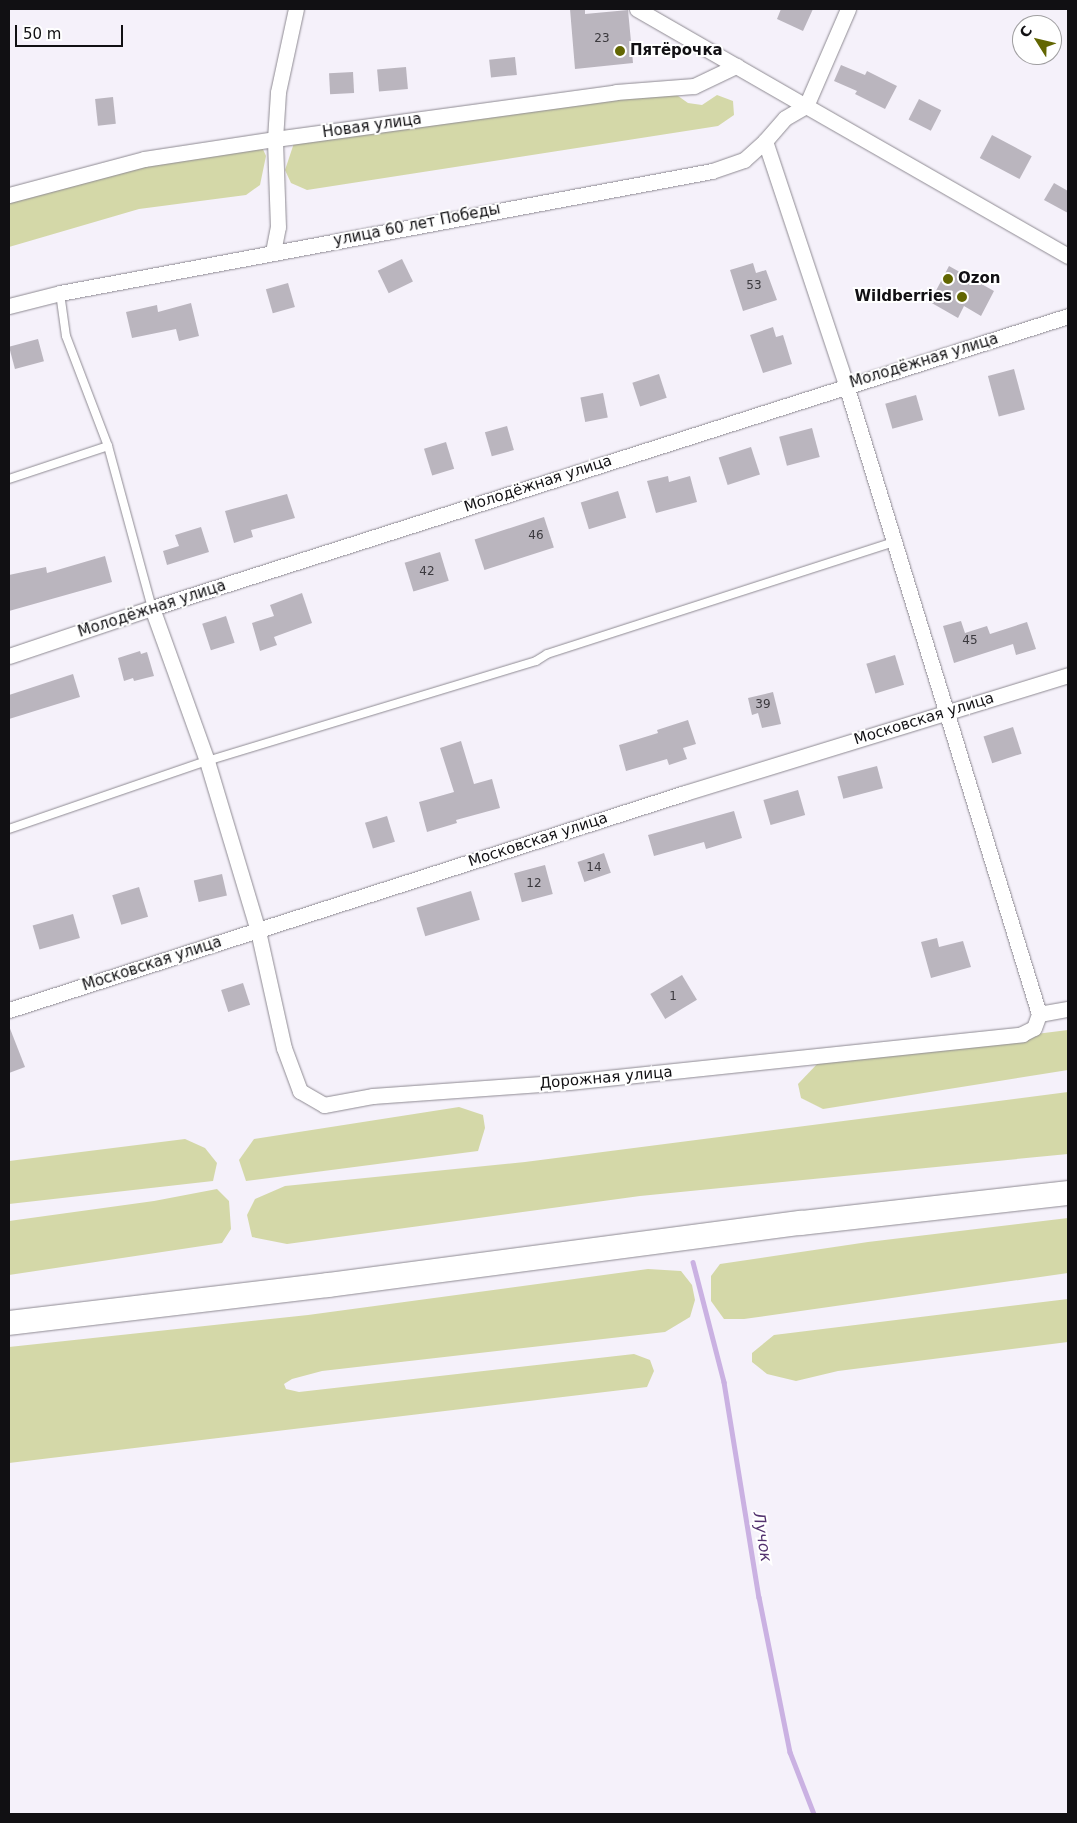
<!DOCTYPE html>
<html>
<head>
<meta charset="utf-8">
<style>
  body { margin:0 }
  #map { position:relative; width:1077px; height:1823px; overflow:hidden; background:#f5f1fa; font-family:"DejaVu Sans",sans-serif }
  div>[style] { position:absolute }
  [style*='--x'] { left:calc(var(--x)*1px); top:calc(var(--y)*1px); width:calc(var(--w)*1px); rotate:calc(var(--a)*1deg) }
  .green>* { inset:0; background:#d4d8a8 }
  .stream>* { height:4.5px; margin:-2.25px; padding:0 2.25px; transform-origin:2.25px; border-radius:2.25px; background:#cab1e2 }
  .building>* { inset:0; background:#bab5be; transform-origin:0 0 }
  .roads { filter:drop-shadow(0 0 1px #8e8a92) drop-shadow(0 0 1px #8e8a92) }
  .lane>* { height:8px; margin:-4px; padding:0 4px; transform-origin:4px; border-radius:4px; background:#fff }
  .street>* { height:15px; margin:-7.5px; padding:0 7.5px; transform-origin:7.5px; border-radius:7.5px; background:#fff }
  .primary>* { height:24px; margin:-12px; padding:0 12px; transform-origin:12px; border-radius:12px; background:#fff }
  .dots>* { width:14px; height:14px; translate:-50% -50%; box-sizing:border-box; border:2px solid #fff; border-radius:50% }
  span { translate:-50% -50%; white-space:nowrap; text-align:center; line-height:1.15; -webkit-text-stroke:4px #fff; paint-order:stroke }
  .number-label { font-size:12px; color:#3b393e }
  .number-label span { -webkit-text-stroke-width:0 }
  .poi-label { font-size:15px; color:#111013; font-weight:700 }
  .left { translate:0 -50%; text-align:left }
  .right { translate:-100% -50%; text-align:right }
  .street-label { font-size:15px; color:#111013 }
  .water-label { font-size:16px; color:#54336f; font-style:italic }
  .frame { position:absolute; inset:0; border:10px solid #111013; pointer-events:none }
  .north { position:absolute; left:1012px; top:15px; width:50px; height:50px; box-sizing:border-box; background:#fff; border:1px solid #a09fa1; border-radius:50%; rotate:306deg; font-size:14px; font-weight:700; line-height:20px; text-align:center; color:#111013 }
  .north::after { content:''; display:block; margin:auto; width:18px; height:22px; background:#626602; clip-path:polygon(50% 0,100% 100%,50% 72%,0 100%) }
  .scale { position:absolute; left:15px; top:25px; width:108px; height:22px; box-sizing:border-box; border:2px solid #111013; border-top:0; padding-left:6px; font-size:15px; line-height:18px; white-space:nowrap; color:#111013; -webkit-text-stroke:4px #fff; paint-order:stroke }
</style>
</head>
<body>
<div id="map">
  <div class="green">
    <div style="clip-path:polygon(671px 91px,688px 103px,702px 105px,717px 95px,733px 101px,734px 115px,718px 126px,307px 190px,291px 183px,285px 170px,294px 143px)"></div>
    <div style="clip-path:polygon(262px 147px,266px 156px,260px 185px,246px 195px,139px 209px,9px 247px,9px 198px,139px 164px)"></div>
    <div style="clip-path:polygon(1068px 1030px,1068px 1070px,823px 1109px,801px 1098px,798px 1084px,820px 1061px)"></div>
    <div style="clip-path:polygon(1068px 1092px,1068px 1154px,640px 1196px,287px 1244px,252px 1237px,247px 1215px,255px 1199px,285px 1186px,525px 1162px)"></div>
    <div style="clip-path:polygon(459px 1107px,483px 1115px,485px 1128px,478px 1151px,246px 1181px,239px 1160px,254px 1139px)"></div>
    <div style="clip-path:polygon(185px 1139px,205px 1148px,217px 1163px,213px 1181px,9px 1204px,9px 1161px)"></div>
    <div style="clip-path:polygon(217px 1189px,229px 1201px,231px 1229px,222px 1243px,9px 1275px,9px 1221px,154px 1201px)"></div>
    <div style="clip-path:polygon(1068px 1218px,1068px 1273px,744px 1319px,724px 1319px,711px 1301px,711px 1276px,720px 1264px,868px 1242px)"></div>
    <div style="clip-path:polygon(648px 1269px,681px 1271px,692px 1285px,695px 1300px,690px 1317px,665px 1332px,322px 1371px,292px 1379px,284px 1384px,286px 1389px,299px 1392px,634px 1354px,650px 1360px,654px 1371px,647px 1387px,9px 1463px,9px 1347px,308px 1315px)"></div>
    <div style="clip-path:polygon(1068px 1299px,1068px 1342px,838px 1371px,796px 1381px,767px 1374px,752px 1362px,752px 1353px,774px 1335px)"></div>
  </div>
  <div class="stream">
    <div style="--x:693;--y:1262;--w:124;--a:75.5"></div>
    <div style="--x:724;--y:1382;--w:218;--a:80.8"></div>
    <div style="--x:759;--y:1597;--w:158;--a:78.7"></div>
    <div style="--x:790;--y:1752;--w:66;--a:68.8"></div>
  </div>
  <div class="building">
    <div style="clip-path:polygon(570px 9px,585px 9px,585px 14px,628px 10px,633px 63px,575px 69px)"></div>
    <div style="clip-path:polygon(781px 9px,813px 9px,803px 31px,777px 19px)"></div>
    <div style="left:515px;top:57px;width:18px;height:26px;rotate:84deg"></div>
    <div style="clip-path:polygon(841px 65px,865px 75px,867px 71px,897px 86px,885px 109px,855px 94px,857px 91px,834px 81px)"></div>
    <div style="left:406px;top:67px;width:22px;height:29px;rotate:85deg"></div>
    <div style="left:353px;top:72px;width:21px;height:24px;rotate:87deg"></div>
    <div style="left:113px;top:97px;width:27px;height:18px;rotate:84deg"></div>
    <div style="left:919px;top:99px;width:25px;height:23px;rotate:27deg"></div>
    <div style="left:992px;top:135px;width:45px;height:26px;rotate:28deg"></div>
    <div style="clip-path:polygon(1054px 183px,1068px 191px,1068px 213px,1044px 200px)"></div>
    <div style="left:402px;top:259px;width:25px;height:27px;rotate:64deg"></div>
    <div style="clip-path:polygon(753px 263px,756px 273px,766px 270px,777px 300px,743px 311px,730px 270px)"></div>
    <div style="clip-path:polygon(949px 266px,994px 291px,981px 316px,964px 306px,958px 318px,930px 302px)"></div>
    <div style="left:288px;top:283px;width:25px;height:23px;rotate:74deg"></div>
    <div style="clip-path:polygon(191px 303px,199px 336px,179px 341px,176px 329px,132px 338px,126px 312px,157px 305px,158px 312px)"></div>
    <div style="clip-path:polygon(773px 327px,776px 337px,783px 335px,792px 364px,763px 373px,750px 335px)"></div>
    <div style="left:38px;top:339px;width:23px;height:30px;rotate:75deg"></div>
    <div style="left:1014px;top:369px;width:42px;height:27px;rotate:75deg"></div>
    <div style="left:659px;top:374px;width:25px;height:28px;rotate:72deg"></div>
    <div style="left:603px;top:393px;width:25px;height:23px;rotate:79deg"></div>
    <div style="left:916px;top:395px;width:26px;height:32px;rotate:74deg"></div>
    <div style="left:507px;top:426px;width:25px;height:23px;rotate:74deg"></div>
    <div style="left:812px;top:428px;width:30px;height:34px;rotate:75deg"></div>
    <div style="left:446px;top:442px;width:28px;height:23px;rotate:73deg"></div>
    <div style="left:751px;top:447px;width:29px;height:34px;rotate:72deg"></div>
    <div style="clip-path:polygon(668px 476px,669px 482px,690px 476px,697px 502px,656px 513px,647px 481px)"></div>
    <div style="left:618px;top:491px;width:28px;height:39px;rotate:73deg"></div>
    <div style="clip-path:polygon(287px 494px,295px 518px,251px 530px,253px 537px,234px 543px,225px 511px)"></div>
    <div style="left:544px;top:517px;width:32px;height:73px;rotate:72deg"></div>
    <div style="clip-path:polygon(201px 527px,209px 552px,167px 565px,163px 551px,179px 546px,175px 535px)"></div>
    <div style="left:440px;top:552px;width:30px;height:37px;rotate:73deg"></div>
    <div style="clip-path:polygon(105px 556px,112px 582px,9px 611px,9px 575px,46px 567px,47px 573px)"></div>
    <div style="clip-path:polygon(302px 593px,312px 623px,274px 637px,277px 645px,260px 651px,252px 623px,274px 616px,270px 605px)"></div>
    <div style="left:226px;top:616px;width:28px;height:25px;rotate:72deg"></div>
    <div style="clip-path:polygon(961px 621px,965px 633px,987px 626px,990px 634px,1027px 622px,1036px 649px,1016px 655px,1013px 644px,954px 663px,943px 626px)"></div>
    <div style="clip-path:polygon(140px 651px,141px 654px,147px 652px,154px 676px,134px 681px,133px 678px,124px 681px,118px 658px)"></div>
    <div style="left:895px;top:655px;width:31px;height:30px;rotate:73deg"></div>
    <div style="clip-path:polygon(73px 674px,80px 697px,9px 719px,9px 695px)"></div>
    <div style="clip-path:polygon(773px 692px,781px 724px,762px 728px,758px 713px,752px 715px,748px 698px)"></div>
    <div style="clip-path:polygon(688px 720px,696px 744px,683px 748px,687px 759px,669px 765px,667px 759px,626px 771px,619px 745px,658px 733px,657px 730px)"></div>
    <div style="left:1013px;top:727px;width:28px;height:31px;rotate:72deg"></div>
    <div style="clip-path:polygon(461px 741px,474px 784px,492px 779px,500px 808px,456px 820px,457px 823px,427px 832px,419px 802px,454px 792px,440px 748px)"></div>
    <div style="left:877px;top:766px;width:23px;height:41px;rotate:75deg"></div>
    <div style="left:798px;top:790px;width:26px;height:36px;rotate:74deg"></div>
    <div style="clip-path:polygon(734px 811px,742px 838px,706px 849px,704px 842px,654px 856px,648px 835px)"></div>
    <div style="left:387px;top:816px;width:27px;height:23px;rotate:73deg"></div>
    <div style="left:604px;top:853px;width:21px;height:28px;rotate:71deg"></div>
    <div style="left:545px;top:865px;width:30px;height:32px;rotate:75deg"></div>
    <div style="left:222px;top:874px;width:22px;height:29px;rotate:77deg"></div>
    <div style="left:139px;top:887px;width:31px;height:28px;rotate:73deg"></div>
    <div style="left:471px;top:891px;width:30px;height:57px;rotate:73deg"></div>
    <div style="left:73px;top:914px;width:25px;height:42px;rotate:74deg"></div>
    <div style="clip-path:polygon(937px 938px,939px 947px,963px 941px,971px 967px,931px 978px,921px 942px)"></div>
    <div style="left:682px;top:975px;width:29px;height:37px;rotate:59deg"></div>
    <div style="left:243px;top:983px;width:23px;height:23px;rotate:72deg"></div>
    <div style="clip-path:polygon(9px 1026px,25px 1067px,9px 1073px)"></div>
  </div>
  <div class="roads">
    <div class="lane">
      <div style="--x:60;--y:293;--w:43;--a:82.1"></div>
      <div style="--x:66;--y:336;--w:118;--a:69.1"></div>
      <div style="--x:108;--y:446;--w:168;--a:74.8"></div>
      <div style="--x:9;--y:479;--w:104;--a:-18.4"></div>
      <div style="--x:9;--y:829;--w:209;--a:-19"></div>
      <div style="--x:207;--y:761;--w:344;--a:-16.9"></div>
      <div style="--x:536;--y:661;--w:13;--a:-32"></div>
      <div style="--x:547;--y:654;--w:365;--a:-17.9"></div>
    </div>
    <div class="street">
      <div style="--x:637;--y:9;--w:195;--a:29.9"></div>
      <div style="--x:848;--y:9;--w:106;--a:113.4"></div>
      <div style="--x:806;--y:106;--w:302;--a:29.8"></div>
      <div style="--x:765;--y:141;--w:257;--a:71.6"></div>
      <div style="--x:846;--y:385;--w:658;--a:72.94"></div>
      <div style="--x:9;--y:195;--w:140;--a:-14.9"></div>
      <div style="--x:144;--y:159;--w:133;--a:-8.7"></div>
      <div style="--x:275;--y:139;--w:344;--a:-7.8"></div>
      <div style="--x:616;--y:92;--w:78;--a:-4.4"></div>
      <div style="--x:694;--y:86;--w:47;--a:-25.5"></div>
      <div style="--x:273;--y:252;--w:25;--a:-79"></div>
      <div style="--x:278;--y:227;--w:88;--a:-92"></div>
      <div style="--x:275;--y:139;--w:47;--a:-86.3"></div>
      <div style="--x:278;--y:92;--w:85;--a:-77.8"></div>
      <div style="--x:9;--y:306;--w:53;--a:-14.3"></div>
      <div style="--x:60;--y:293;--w:663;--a:-10.6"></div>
      <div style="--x:712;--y:171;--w:34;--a:-19"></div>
      <div style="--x:744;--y:160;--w:28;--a:-42"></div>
      <div style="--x:765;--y:141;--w:30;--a:-49"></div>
      <div style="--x:785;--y:118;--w:24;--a:-30"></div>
      <div style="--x:152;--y:608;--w:163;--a:70.2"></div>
      <div style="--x:207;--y:761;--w:177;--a:73.3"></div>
      <div style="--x:258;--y:931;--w:120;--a:77.5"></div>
      <div style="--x:284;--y:1048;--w:46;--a:69.6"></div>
      <div style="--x:300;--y:1091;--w:28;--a:30"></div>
      <div style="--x:324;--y:1105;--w:50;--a:-10.4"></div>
      <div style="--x:373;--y:1096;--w:196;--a:-4.1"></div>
      <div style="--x:569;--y:1082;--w:456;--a:-6"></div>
      <div style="--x:1022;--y:1034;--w:13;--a:-27"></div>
      <div style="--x:1034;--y:1028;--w:15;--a:-70"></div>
      <div style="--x:1039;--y:1014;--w:29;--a:-10"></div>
      <div style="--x:9;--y:656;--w:151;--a:-18.6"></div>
      <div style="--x:152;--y:608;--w:961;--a:-17.68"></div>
      <div style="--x:9;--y:1010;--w:710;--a:-17.8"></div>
      <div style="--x:685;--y:793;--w:401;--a:-17.1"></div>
    </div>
    <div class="primary">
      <div style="--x:9;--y:1323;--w:321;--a:-6.8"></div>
      <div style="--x:328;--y:1285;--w:477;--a:-7.5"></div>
      <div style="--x:801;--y:1223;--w:269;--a:-6.4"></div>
    </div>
  </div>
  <div class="dots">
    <div style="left:620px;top:51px;background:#626602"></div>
    <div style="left:948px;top:279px;background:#626602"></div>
    <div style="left:962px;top:297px;background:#626602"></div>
  </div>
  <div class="number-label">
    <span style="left:602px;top:39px">23</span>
    <span style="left:754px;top:286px">53</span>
    <span style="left:536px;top:536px">46</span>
    <span style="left:427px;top:572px">42</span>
    <span style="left:970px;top:641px">45</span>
    <span style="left:763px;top:705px">39</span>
    <span style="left:594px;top:868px">14</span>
    <span style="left:534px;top:884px">12</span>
    <span style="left:673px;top:997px">1</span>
  </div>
  <div class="poi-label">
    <span class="left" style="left:630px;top:51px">Пятёрочка</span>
    <span class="left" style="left:958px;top:279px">Ozon</span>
    <span class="right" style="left:952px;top:297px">Wildberries</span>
  </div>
  <div class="street-label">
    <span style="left:372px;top:126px;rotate:-8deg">Новая улица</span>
    <span style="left:417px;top:225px;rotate:-11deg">улица 60 лет Победы</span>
    <span style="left:924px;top:361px;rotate:-17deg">Молодёжная улица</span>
    <span style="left:538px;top:484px;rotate:-18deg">Молодёжная улица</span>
    <span style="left:152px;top:609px;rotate:-18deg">Молодёжная улица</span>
    <span style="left:924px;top:719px;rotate:-17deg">Московская улица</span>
    <span style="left:538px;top:840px;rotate:-18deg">Московская улица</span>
    <span style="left:152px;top:964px;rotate:-18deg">Московская улица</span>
    <span style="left:606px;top:1078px;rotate:-5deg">Дорожная улица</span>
  </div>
  <div class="water-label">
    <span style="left:762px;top:1537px;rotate:81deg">Лучок</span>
  </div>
  <div class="frame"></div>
  <div class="north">С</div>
  <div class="scale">50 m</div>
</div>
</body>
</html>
